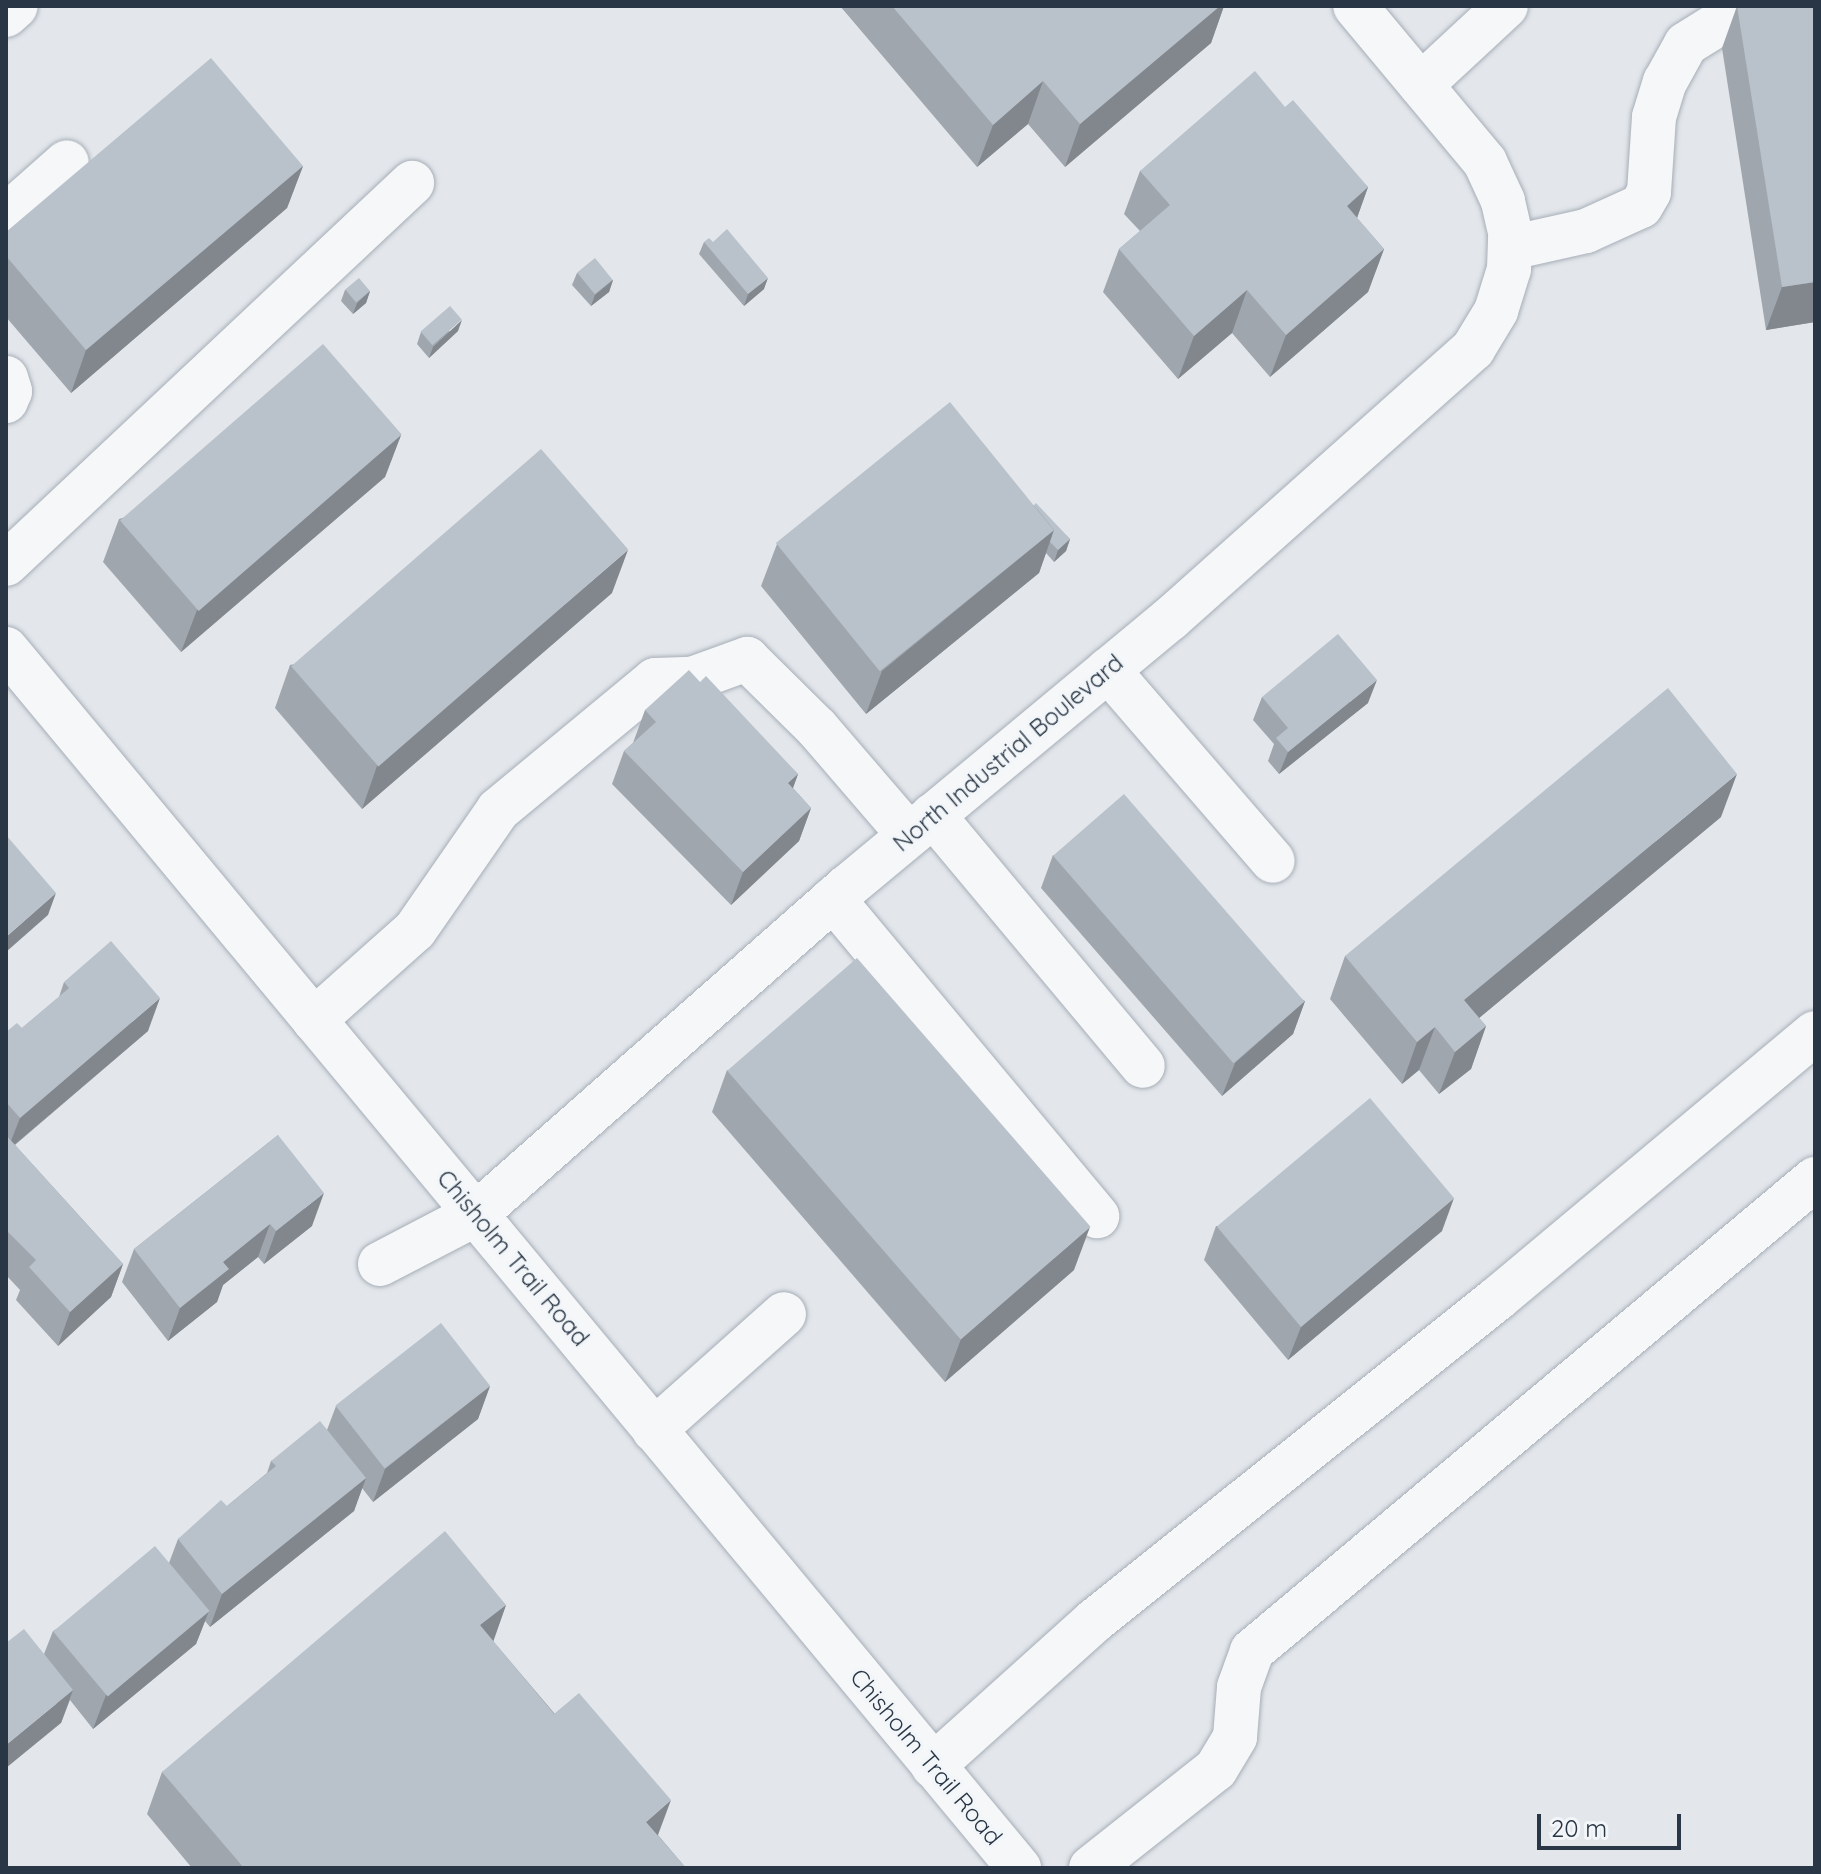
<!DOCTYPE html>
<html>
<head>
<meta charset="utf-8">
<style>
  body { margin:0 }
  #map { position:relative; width:1821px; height:1874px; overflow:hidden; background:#e3e7ec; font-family:Quicksand,sans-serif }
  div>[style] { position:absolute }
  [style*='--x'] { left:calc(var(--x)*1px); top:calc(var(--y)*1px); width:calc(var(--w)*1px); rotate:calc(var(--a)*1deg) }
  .roads { filter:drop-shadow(0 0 2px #a7aeb7) drop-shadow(0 0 2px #a7aeb7) }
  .minor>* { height:44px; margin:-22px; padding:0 22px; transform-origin:22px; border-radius:22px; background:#f6f7f9 }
  .wall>* { inset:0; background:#9fa6ae }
  .shaded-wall>* { inset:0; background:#82878d }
  .building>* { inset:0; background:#b9c1ca; transform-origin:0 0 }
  span { translate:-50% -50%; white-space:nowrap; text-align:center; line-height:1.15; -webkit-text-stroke:7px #f3f6f9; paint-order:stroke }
  .street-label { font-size:24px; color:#293645 }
  .frame { position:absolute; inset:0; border:8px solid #293645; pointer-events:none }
  .scale { position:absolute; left:1537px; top:1814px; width:144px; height:36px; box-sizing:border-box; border:4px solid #293645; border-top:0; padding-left:10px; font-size:24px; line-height:28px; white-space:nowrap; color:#293645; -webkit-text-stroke:6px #f3f6f9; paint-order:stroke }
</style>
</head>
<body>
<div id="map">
  <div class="roads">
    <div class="minor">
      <div style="--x:6;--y:15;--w:13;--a:-42"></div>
      <div style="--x:1421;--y:85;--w:116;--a:-42.9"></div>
      <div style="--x:6;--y:216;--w:81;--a:-41.5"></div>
      <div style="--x:1510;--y:248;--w:78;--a:-12.6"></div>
      <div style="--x:1586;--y:231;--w:60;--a:-24.4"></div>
      <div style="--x:1641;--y:206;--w:16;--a:-60"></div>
      <div style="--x:1649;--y:192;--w:75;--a:-86.2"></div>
      <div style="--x:1654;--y:117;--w:37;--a:-73"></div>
      <div style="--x:1665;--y:82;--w:43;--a:-61.1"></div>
      <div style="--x:1686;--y:44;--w:72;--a:-31.9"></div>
      <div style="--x:6;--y:378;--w:14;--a:73"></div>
      <div style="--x:10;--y:391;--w:11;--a:112"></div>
      <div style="--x:6;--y:564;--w:557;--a:-43.18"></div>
      <div style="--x:6;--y:649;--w:1585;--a:50.27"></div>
      <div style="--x:1108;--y:670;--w:252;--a:49.2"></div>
      <div style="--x:933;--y:815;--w:327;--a:50.1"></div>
      <div style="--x:833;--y:899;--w:413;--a:50.2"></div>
      <div style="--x:314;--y:1020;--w:135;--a:-41.7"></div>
      <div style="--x:415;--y:930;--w:146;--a:-55.3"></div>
      <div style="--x:498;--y:810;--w:204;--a:-39.6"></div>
      <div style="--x:655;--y:680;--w:37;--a:-2"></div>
      <div style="--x:692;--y:679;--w:59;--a:-20"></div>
      <div style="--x:747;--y:659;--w:98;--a:44.6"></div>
      <div style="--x:817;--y:728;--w:141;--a:49.3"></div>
      <div style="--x:380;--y:1264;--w:108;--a:-27.5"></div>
      <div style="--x:476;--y:1214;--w:495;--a:-41.4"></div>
      <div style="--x:847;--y:887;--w:420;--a:-39.7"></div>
      <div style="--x:1170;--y:619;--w:406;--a:-41.7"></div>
      <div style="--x:1473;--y:349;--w:44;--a:-58.8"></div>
      <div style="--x:1496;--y:311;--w:44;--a:-72.8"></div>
      <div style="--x:1509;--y:269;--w:37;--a:-88"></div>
      <div style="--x:1510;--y:232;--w:32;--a:-103"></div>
      <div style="--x:1503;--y:201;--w:43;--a:-114.8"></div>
      <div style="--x:1485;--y:162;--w:203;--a:-129.8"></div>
      <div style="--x:654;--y:1430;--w:174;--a:-41.7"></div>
      <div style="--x:933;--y:1766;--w:217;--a:-42"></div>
      <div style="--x:1094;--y:1621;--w:517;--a:-38.64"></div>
      <div style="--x:1498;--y:1298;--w:413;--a:-39.9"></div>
      <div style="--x:1091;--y:1868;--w:159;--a:-38.4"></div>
      <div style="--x:1216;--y:1769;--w:37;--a:-59"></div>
      <div style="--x:1235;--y:1737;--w:50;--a:-85.4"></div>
      <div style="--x:1239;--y:1687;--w:38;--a:-70"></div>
      <div style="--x:1252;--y:1651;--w:735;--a:-39.98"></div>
    </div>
  </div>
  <div class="wall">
    <div style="clip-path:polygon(840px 6px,1224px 6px,1211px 43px,1065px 167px,1028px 124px,977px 167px)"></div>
    <div style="clip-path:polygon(1737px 6px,1815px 6px,1815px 322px,1766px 330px,1722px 48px)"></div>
    <div style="clip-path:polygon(1285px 107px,1368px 187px,1357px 218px,1384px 249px,1368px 292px,1270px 377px,1232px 333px,1178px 379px,1103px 292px,1119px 249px,1140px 231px,1124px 214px,1140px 171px)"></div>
    <div style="clip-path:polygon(303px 166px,287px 208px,71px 393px,6px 317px,6px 232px)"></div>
    <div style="clip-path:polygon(704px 242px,713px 242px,764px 289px,744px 306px,699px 254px)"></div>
    <div style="clip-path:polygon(577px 273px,613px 280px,609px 292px,591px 306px,572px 285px)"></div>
    <div style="clip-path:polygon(345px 290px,370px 291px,366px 303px,353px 314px,341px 301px)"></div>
    <div style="clip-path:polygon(458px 331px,429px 358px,417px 344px,421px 332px)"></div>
    <div style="clip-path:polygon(401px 435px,385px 477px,181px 652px,103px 562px,119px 519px)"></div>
    <div style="clip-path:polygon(1034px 505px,1070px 539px,1066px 551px,1054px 562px,1046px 553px,1039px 573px,866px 714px,761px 586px,777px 544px)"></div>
    <div style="clip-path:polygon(612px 593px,362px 809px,275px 708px,290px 665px)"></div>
    <div style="clip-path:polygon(700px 682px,798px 774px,793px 788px,811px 808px,799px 841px,731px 905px,612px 784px,624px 751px,633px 743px,645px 710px)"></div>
    <div style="clip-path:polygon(1262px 697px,1368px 703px,1279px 774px,1268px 761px,1274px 744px,1253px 720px)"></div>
    <div style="clip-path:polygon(1721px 817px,1479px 1018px,1486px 1026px,1471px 1069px,1439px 1094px,1419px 1070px,1402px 1084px,1330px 999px,1345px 956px)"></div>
    <div style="clip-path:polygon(1053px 855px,1305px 1001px,1293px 1034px,1222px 1096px,1041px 888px)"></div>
    <div style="clip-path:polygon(64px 982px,148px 1031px,15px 1145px,123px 1264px,111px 1297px,58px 1346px,16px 1300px,20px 1290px,6px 1275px,6px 1032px,22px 1028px,59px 997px)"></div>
    <div style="clip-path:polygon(727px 1070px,1074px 1270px,945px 1382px,712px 1112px)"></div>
    <div style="clip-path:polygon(278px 1135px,312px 1226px,264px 1264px,258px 1257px,223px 1285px,217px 1302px,168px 1341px,122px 1282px,134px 1249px)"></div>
    <div style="clip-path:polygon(1216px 1226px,1442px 1231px,1288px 1360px,1204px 1260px)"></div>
    <div style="clip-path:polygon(490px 1386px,478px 1419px,373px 1502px,362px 1488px,354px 1511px,210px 1627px,205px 1621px,196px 1644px,93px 1729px,70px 1700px,61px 1723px,44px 1654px,53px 1631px,169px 1563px,178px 1539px,227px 1506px,267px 1473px,271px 1461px,327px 1430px,336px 1406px)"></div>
    <div style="clip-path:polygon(506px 1605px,493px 1641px,686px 1868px,192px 1868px,147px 1814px,162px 1772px)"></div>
  </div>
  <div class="shaded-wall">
    <div style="clip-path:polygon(1220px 6px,1224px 6px,1211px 43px,1065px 167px,1080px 124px)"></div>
    <div style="clip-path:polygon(1043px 81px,1028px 124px,977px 167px,993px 125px)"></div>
    <div style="clip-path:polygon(303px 166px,287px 208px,71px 393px,86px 350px)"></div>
    <div style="clip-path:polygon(1368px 187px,1353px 229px,1347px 206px)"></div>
    <div style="clip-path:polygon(1384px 249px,1368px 292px,1270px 377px,1286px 335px)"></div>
    <div style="clip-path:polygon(768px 278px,764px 289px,744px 306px,748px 294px)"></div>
    <div style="clip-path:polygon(613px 280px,609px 292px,591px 306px,595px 295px)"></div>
    <div style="clip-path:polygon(1815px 282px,1815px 322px,1766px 330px,1782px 287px)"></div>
    <div style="clip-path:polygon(1247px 290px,1232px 333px,1178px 379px,1194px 336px)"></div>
    <div style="clip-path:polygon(370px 291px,366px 303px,353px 314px,357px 303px)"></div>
    <div style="clip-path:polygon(462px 320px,458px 331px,429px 358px,433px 347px)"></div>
    <div style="clip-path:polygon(401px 435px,385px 477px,181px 652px,197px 610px)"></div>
    <div style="clip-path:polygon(1054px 530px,1039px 573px,866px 714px,882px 671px)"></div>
    <div style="clip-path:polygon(1070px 539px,1066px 551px,1054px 562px,1058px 550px)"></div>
    <div style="clip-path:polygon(628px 550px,612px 593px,362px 809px,377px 766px)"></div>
    <div style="clip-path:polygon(1377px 680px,1368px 703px,1279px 774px,1288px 752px)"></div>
    <div style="clip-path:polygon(798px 774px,786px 807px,788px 783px)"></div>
    <div style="clip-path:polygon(1737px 774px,1721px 817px,1449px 1043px,1464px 1000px)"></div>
    <div style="clip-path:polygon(811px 808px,799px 841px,731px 905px,743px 872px)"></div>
    <div style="clip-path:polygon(56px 893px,48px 915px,6px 952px,6px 937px)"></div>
    <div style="clip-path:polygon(160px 998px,148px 1031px,7px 1151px,20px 1118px)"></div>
    <div style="clip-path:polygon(1305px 1001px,1293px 1034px,1222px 1096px,1235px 1063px)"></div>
    <div style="clip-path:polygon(1486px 1026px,1471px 1069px,1439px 1094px,1455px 1052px)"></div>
    <div style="clip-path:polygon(1435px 1027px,1419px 1070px,1402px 1084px,1417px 1042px)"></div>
    <div style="clip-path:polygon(324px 1193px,312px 1226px,264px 1264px,276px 1231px)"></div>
    <div style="clip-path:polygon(1454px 1198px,1442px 1231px,1288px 1360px,1301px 1327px)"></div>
    <div style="clip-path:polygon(270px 1224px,258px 1257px,223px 1285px,217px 1302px,168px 1341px,180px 1308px,223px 1262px)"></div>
    <div style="clip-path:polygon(1090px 1227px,1074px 1270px,945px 1382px,961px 1339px)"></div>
    <div style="clip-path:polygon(123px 1264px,111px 1297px,58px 1346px,70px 1312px)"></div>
    <div style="clip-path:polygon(490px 1386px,478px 1419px,373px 1502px,385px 1469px)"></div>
    <div style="clip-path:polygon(366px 1478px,354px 1511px,210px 1627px,222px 1594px)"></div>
    <div style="clip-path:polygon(506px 1605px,491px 1648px,480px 1625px)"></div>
    <div style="clip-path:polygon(209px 1611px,196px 1644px,93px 1729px,106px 1695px)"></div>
    <div style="clip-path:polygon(73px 1690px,61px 1723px,6px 1768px,6px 1745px)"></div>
    <div style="clip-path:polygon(671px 1800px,655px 1843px,646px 1822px)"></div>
  </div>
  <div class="building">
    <div style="clip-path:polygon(892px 6px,1220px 6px,1080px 124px,1043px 81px,993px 125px)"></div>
    <div style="clip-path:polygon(1737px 6px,1815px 6px,1815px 282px,1782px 287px)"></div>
    <div style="clip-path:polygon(211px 58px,303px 166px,86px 350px,6px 256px,6px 232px)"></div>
    <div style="clip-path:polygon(1255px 71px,1285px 107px,1293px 100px,1368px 187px,1347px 206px,1384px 249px,1286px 335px,1247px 290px,1194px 336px,1119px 249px,1170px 205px,1140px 171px)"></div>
    <div style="clip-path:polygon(727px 229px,768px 278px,748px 294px,704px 242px,709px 238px,713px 242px)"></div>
    <div style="left:595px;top:258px;width:28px;height:23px;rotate:51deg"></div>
    <div style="left:359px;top:278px;width:17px;height:18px;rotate:50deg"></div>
    <div style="left:450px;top:306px;width:18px;height:39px;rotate:49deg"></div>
    <div style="left:323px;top:344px;width:120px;height:269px;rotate:49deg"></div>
    <div style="left:950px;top:402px;width:165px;height:224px;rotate:51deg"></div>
    <div style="left:541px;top:449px;width:133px;height:331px;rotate:49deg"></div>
    <div style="clip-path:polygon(1036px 503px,1070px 539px,1058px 550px,1050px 542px,1054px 530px,1034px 505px)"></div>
    <div style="clip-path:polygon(1338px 634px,1377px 680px,1288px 752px,1276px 738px,1288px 728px,1262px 697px)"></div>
    <div style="clip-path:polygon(689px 670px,700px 682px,706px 676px,798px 774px,788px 783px,811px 808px,743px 872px,624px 751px,656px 722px,645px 710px)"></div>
    <div style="clip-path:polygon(1668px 688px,1737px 774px,1464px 1000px,1486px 1026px,1455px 1052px,1435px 1027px,1417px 1042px,1345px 956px)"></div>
    <div style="left:1124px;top:794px;width:275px;height:94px;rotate:49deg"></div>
    <div style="clip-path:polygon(6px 835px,56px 893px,6px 937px)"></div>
    <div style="clip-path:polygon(111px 941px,160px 998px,20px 1118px,6px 1102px,6px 1032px,17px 1023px,22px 1028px,69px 988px,64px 982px)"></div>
    <div style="left:857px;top:958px;width:356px;height:172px;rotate:49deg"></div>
    <div style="left:1370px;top:1098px;width:131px;height:200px;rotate:50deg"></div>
    <div style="clip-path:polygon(6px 1135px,123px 1264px,70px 1312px,29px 1267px,36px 1260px,6px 1230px)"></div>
    <div style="clip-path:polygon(278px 1135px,324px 1193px,276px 1231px,270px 1224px,223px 1262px,229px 1269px,180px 1308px,134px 1249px)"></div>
    <div style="left:441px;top:1323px;width:80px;height:134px;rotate:52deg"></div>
    <div style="clip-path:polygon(320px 1421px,366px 1478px,222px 1594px,178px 1539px,221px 1500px,227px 1506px,276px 1466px,271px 1461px)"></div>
    <div style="clip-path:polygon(445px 1531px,506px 1605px,480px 1625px,554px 1714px,579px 1693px,671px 1800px,646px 1822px,686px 1868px,244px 1868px,162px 1772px)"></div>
    <div style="left:155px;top:1546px;width:85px;height:133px;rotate:50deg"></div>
    <div style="clip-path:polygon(24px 1629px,73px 1690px,6px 1745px,6px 1643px)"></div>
  </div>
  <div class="street-label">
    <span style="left:1008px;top:753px;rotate:-40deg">North Industrial Boulevard</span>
    <span style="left:513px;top:1258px;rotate:50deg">Chisholm Trail Road</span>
    <span style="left:926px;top:1757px;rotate:50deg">Chisholm Trail Road</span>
  </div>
  <div class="frame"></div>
  <div class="scale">20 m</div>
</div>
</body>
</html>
